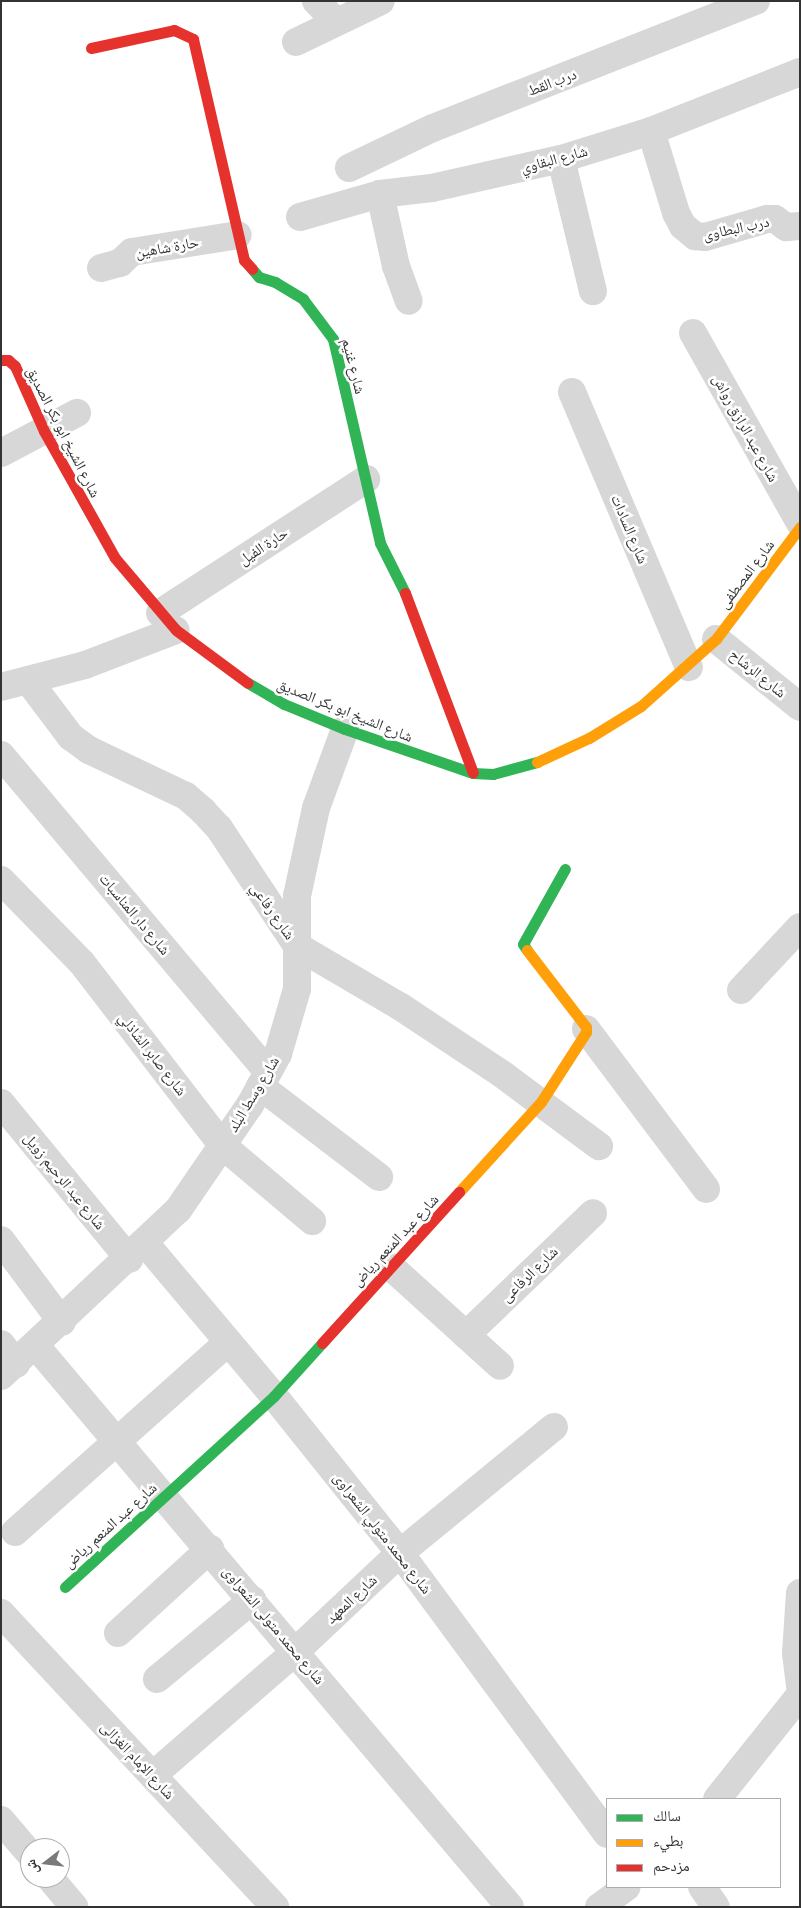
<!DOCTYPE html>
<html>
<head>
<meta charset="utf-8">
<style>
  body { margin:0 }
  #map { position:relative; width:801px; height:1908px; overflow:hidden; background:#fff; font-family:Barlow,"Noto Naskh Arabic",sans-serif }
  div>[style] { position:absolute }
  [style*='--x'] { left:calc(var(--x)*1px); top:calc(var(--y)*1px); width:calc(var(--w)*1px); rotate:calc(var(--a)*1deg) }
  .street>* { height:28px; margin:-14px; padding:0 14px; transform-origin:14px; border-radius:14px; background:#d7d7d7 }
  .fast>* { height:11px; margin:-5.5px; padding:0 5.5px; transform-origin:5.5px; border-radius:5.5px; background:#30b455 }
  .slow>* { height:11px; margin:-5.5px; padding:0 5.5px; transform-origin:5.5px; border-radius:5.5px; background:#ff9f0a }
  .jam>* { height:11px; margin:-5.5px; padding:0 5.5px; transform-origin:5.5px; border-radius:5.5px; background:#e5322d }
  span { translate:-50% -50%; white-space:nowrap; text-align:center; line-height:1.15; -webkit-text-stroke:5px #fff; paint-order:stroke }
  .street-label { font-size:15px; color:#333 }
  .frame { position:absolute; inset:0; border:2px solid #333; pointer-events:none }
  .legend { position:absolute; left:606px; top:1798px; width:175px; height:90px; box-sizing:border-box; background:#fff; border:1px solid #adadad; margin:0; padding:6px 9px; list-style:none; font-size:15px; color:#333 }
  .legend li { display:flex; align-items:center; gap:10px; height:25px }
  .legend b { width:25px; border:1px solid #adadad }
  .north { position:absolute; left:20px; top:1838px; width:50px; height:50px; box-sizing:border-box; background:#fff; border:1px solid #adadad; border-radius:50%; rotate:254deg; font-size:14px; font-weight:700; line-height:20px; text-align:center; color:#333 }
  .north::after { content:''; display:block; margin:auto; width:18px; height:22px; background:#7a7a7a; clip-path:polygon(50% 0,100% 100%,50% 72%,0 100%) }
</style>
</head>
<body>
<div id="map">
  <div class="street">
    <div style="--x:316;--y:1;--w:29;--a:46"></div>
    <div style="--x:296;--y:42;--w:94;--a:-25.8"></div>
    <div style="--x:651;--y:131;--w:86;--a:73"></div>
    <div style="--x:676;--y:213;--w:15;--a:62"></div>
    <div style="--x:683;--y:226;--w:16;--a:40"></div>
    <div style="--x:695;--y:236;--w:10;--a:6"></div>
    <div style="--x:705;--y:237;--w:65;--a:-16.2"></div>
    <div style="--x:767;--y:219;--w:8;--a:0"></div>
    <div style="--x:775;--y:219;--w:14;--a:36"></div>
    <div style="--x:786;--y:227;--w:14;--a:-4"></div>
    <div style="--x:561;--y:159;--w:136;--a:76.4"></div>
    <div style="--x:349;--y:168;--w:93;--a:-25.5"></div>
    <div style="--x:433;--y:128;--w:347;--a:-21.5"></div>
    <div style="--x:380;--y:194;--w:74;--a:77.5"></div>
    <div style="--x:396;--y:266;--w:37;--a:70"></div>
    <div style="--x:300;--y:217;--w:83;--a:-16"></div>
    <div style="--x:380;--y:194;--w:52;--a:-6.6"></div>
    <div style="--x:432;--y:188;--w:132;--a:-12.7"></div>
    <div style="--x:561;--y:159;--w:94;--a:-17.3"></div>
    <div style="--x:651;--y:131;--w:160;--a:-21.6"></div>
    <div style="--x:101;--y:268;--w:20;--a:-15"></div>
    <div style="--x:120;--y:263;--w:16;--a:-43"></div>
    <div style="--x:132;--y:252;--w:107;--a:-9.1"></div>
    <div style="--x:693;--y:333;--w:218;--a:60.6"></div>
    <div style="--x:572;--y:392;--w:299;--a:67"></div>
    <div style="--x:1;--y:453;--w:86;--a:-27.8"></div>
    <div style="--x:160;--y:613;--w:246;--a:-33"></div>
    <div style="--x:716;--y:639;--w:108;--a:39"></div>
    <div style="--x:28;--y:680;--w:71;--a:53"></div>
    <div style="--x:71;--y:737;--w:22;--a:36"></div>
    <div style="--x:89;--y:750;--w:107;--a:25.4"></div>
    <div style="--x:186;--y:796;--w:23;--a:41"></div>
    <div style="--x:203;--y:811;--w:23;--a:47"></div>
    <div style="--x:219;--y:828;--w:141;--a:56.5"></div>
    <div style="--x:297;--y:946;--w:121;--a:30.4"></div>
    <div style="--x:401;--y:1007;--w:121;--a:33.6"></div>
    <div style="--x:502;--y:1074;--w:121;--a:36.6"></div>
    <div style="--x:1;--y:687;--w:87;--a:-14.7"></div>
    <div style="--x:85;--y:665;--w:97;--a:-21"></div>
    <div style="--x:1;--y:755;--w:414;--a:49.9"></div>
    <div style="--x:1;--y:880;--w:116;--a:45.7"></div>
    <div style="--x:82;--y:963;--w:230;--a:52.4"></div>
    <div style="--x:222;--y:1145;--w:118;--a:40.2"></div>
    <div style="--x:741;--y:990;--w:86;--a:-46.9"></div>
    <div style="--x:586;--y:1029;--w:200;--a:53.1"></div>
    <div style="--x:260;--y:1086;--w:150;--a:37.4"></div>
    <div style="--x:1;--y:1103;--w:202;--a:50.6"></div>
    <div style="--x:1;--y:1240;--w:102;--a:53.4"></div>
    <div style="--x:145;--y:1243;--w:200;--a:49.9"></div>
    <div style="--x:274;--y:1396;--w:201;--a:51.3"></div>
    <div style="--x:400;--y:1553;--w:349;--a:53.6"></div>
    <div style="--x:391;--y:1267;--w:147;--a:42.2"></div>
    <div style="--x:466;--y:1335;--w:176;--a:-43.8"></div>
    <div style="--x:1;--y:1344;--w:25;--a:53"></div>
    <div style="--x:36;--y:1346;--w:734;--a:49.8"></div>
    <div style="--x:1;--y:1376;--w:243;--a:-43.2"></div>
    <div style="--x:178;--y:1210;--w:127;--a:-55.6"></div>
    <div style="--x:250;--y:1105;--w:58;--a:-61.2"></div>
    <div style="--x:278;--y:1054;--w:68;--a:-73.7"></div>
    <div style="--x:297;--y:989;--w:93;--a:-90"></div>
    <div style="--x:297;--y:896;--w:90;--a:-77.8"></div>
    <div style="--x:316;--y:808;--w:84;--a:-69.8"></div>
    <div style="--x:15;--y:1532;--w:285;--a:-41.7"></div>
    <div style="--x:800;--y:1593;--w:60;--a:93.8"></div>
    <div style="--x:796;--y:1653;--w:34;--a:83"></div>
    <div style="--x:1;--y:1613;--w:402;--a:47"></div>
    <div style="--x:118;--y:1633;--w:125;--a:-42.4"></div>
    <div style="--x:157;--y:1679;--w:124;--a:-39.7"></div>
    <div style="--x:153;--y:1775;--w:189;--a:-40.9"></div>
    <div style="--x:296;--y:1651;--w:143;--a:-43.3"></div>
    <div style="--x:400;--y:1553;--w:199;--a:-39.3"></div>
    <div style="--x:717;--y:1799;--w:133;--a:-51.4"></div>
    <div style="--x:1;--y:1820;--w:45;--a:49.5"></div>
    <div style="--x:50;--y:1878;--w:38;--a:50"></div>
    <div style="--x:702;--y:1887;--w:24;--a:55"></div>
    <div style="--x:599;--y:1907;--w:34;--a:-36"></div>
  </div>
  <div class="fast">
    <div style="--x:252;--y:269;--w:11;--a:49"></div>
    <div style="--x:259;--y:277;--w:17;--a:17"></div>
    <div style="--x:275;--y:282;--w:33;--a:31"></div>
    <div style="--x:303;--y:299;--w:50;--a:53.1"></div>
    <div style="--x:333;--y:339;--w:209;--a:77"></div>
    <div style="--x:380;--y:543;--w:56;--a:63.4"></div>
    <div style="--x:248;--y:683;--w:42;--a:30.3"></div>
    <div style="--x:284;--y:704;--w:66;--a:22.3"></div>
    <div style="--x:345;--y:729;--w:135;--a:19"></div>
    <div style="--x:473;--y:773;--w:20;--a:3"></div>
    <div style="--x:493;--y:774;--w:46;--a:-15.3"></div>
    <div style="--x:527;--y:950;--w:7;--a:-124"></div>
    <div style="--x:523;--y:944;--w:86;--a:-60.8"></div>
    <div style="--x:65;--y:1587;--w:283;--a:-42.4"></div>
    <div style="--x:274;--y:1396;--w:72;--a:-47.8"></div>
  </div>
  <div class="slow">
    <div style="--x:537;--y:762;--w:57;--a:-24.8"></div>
    <div style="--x:589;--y:738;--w:61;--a:-31.6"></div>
    <div style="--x:641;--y:706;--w:101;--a:-41.8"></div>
    <div style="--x:716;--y:639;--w:140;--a:-53.1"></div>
    <div style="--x:459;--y:1192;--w:122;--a:-47.7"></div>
    <div style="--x:541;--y:1102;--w:83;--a:-57.3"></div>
    <div style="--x:586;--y:1032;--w:5;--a:-90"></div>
    <div style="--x:586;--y:1027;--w:97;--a:-127.5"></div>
  </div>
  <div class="jam">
    <div style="--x:91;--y:48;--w:85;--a:-12.2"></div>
    <div style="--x:174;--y:30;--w:21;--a:25"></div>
    <div style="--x:193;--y:39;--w:227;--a:77"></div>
    <div style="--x:244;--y:260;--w:12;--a:48"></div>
    <div style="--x:1;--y:360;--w:7;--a:0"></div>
    <div style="--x:8;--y:360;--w:9;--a:41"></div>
    <div style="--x:15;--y:366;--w:71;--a:66"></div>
    <div style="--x:44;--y:431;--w:145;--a:60.8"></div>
    <div style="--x:115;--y:558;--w:94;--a:49.7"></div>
    <div style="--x:176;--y:630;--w:89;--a:36.4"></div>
    <div style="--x:405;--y:593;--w:192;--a:69.3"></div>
    <div style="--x:322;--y:1343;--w:204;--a:-47.8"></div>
  </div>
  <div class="street-label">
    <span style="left:552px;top:82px;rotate:-21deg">درب القط</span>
    <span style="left:554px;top:159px;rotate:-15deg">شارع البقاوي</span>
    <span style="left:736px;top:228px;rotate:-12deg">درب البطاوى</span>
    <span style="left:167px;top:247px;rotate:-10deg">حارة شاهين</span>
    <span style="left:354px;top:366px;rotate:76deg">شارع غنيم</span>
    <span style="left:746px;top:428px;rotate:61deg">شارع عبد الرازق رواش</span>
    <span style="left:64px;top:432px;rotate:63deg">شارع الشيخ ابو بكر الصديق</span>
    <span style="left:630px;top:529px;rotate:67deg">شارع السادات</span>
    <span style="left:263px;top:546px;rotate:-33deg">حارة الفيل</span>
    <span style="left:746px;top:574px;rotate:-53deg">شارع المصطفى</span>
    <span style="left:758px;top:673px;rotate:39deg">شارع الرشاح</span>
    <span style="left:345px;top:710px;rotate:22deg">شارع الشيخ ابو بكر الصديق</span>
    <span style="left:273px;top:911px;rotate:55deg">شارع رفاعي</span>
    <span style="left:135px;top:914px;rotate:50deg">شارع دار المناسبات</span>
    <span style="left:153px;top:1054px;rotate:52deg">شارع صابر الشاذلي</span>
    <span style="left:253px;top:1094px;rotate:-59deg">شارع وسط البلد</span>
    <span style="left:65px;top:1181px;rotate:51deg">شارع عبد الرحيم زويل</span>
    <span style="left:395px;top:1240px;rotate:-47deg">شارع عبد المنعم رياض</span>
    <span style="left:529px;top:1274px;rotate:-44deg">شارع الرفاعى</span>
    <span style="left:110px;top:1525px;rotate:-42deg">شارع عبد المنعم رياض</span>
    <span style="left:383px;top:1533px;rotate:52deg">شارع محمد متولي الشعراوى</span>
    <span style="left:351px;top:1599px;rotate:-43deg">شارع المعهد</span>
    <span style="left:274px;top:1625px;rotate:50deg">شارع محمد متولى الشعراوى</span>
    <span style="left:138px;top:1760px;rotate:47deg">شارع الإمام الغزالى</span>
  </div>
  <div class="frame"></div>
  <ul class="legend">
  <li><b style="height:6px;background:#30b455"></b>سالك</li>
  <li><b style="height:6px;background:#ff9f0a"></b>بطيء</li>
  <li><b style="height:6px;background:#e5322d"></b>مزدحم</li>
  </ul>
  <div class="north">ش</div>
</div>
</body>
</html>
